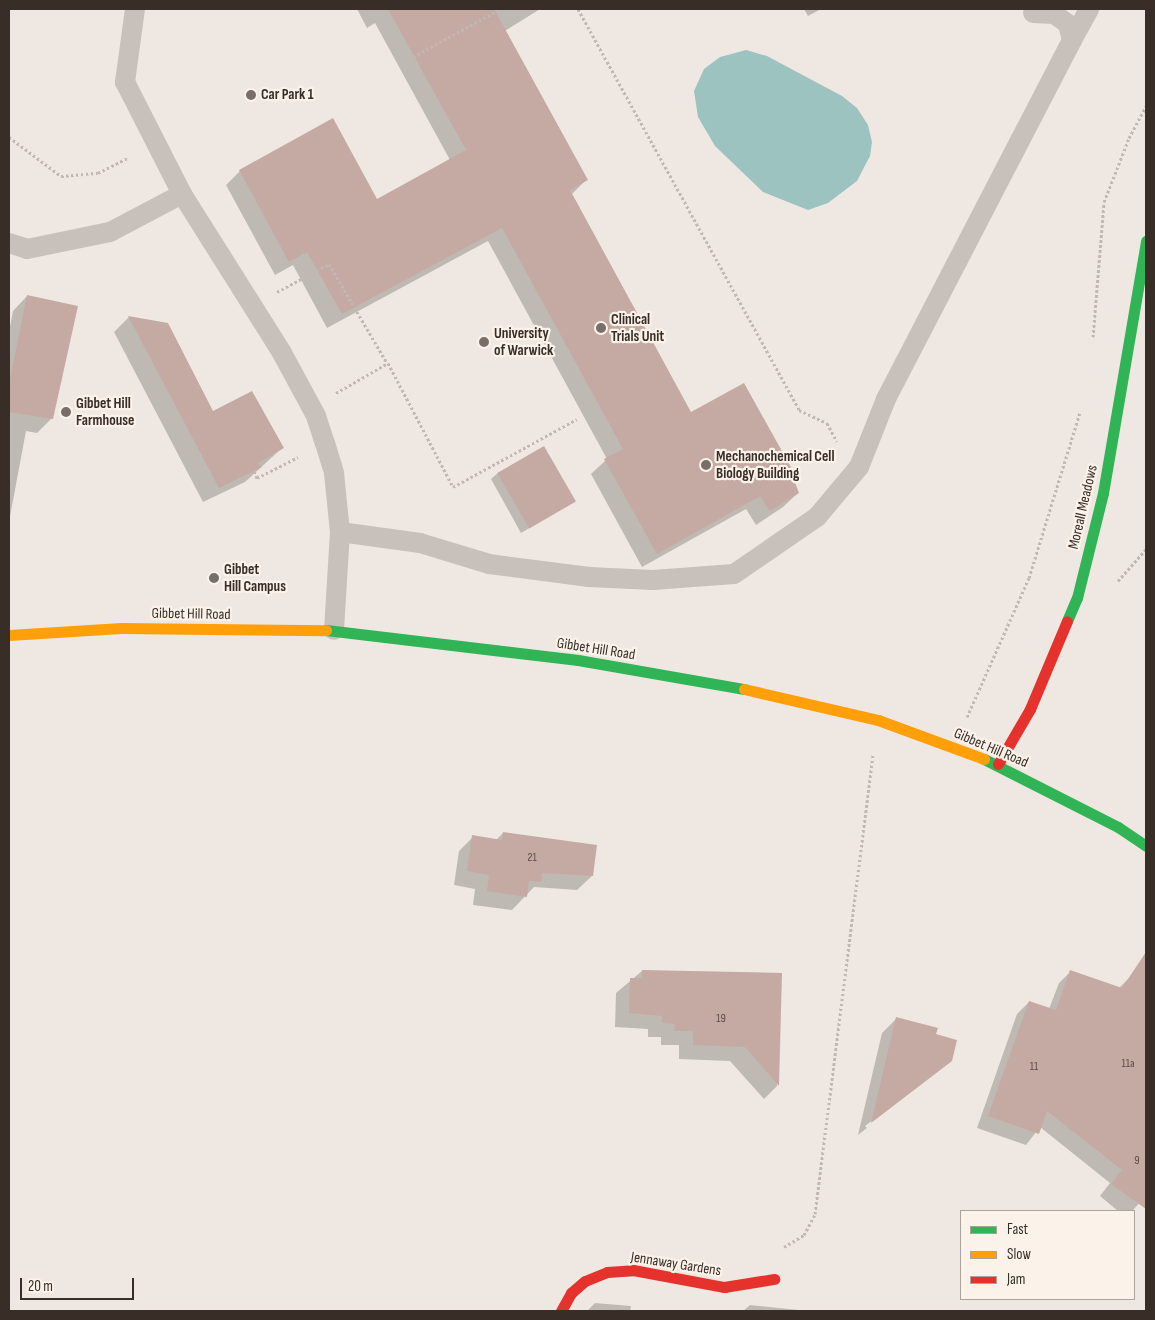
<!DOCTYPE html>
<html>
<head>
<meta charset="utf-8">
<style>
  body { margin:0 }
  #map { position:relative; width:1155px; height:1320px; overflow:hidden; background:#efe8e2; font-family:"Sofia Sans Condensed",sans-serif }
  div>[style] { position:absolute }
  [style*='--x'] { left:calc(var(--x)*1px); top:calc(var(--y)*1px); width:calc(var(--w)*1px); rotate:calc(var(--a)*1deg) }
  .water>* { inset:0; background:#9dc3c0 }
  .shadow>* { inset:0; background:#0003 }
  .building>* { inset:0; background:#c4aaa2; transform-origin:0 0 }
  .path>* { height:3px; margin-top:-1.5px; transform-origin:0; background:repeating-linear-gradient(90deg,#c1b8b3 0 2.5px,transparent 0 5px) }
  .lane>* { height:20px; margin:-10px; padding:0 10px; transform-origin:10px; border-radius:10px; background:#c8c0bb }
  .fast>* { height:11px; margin:-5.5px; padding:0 5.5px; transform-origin:5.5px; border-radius:5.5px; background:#30b455 }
  .slow>* { height:11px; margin:-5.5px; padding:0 5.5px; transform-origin:5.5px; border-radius:5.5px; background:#ff9f0a }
  .jam>* { height:11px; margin:-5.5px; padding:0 5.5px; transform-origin:5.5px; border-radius:5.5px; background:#e5322d }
  .dots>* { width:14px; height:14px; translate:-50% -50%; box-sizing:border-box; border:2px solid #fbf2e9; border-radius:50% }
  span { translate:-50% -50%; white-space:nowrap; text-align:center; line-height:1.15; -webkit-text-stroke:4.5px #fbf2e9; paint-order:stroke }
  .number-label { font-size:12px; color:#5c4c46 }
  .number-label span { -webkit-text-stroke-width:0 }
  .poi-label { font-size:15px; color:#392d28; font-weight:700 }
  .left { translate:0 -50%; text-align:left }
  .street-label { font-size:15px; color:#392d28 }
  .frame { position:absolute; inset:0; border:10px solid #392d28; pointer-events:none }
  .legend { position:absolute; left:960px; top:1210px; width:175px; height:90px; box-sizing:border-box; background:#fbf2e9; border:1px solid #ada39c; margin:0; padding:6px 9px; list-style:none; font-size:15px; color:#392d28 }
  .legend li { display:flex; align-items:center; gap:10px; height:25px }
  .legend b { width:25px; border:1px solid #ada39c }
  .scale { position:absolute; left:20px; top:1278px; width:114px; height:22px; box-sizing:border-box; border:2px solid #392d28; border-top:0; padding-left:6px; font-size:15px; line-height:18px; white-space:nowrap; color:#392d28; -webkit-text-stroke:4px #fbf2e9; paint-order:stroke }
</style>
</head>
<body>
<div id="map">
  <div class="water">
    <div style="clip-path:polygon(746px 50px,767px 56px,842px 96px,857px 108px,868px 125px,872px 142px,870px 156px,857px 181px,828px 203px,808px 210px,763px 192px,715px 146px,698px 117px,694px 91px,704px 69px,720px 57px)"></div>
  </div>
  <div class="shadow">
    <div style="clip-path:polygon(357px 9px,540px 9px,505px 31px,586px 180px,572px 194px,690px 414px,789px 472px,798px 493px,783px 507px,756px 525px,746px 509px,642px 567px,591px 474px,607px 459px,488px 241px,327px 328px,293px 265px,275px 275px,226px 185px,240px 171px,376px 201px,450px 160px,375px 23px,367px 28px)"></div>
    <div style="clip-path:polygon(804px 9px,821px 9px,808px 16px)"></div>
    <div style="clip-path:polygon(27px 296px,51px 419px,37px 433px,26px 431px,9px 522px,9px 332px,13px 311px)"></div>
    <div style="clip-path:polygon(129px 317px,213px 413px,282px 448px,245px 482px,203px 502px,114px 332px)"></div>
    <div style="clip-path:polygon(498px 473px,575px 501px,521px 533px,491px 479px)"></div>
    <div style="clip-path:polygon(503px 833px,592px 876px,577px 890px,534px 887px,512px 910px,473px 905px,475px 889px,454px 885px,459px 851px,473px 837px,496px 840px)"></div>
    <div style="clip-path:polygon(642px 971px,781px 975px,777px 1086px,764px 1099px,730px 1061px,679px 1059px,679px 1045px,661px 1045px,661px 1037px,648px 1037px,648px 1029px,615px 1027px,616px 993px)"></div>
    <div style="clip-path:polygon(1071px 971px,1119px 988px,1132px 975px,1146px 985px,1146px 1022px,1142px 1028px,1146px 1031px,1146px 1196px,1132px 1211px,1118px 1211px,1100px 1196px,1110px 1183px,1040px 1127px,1026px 1145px,977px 1128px,1017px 1014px,1029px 1002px,1049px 1009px,1059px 983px)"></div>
    <div style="clip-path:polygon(896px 1019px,934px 1035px,951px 1061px,865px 1126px,867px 1128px,938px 1073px,858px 1135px,882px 1033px)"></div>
    <div style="clip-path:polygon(595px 1303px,631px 1306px,630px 1311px,587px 1311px)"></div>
    <div style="clip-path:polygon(750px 1305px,799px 1310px,799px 1311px,743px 1311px)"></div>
  </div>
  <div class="building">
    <div style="clip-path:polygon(388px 9px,494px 9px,588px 180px,570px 190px,691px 412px,744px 383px,793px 471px,791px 472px,799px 493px,770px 511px,760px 496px,657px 554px,604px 459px,623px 449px,502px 228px,342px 314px,307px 252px,289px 262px,239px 170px,333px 118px,377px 199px,466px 150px)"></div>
    <div style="clip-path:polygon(27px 295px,78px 306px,53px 419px,9px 412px,9px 384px)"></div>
    <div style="clip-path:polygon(128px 316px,168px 323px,213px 411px,252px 391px,284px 448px,258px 463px,262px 467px,219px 488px)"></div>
    <div style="left:544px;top:446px;width:64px;height:54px;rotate:60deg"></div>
    <div style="clip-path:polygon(503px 832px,597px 845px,593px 876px,542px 873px,541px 882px,529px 881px,527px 897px,487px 891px,489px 875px,467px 871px,472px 835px,502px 840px)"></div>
    <div style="clip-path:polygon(1146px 952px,1146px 1209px,1111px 1184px,1122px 1170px,1047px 1111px,1039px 1134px,988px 1116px,1029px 1001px,1056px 1010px,1070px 970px,1122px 988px)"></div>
    <div style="clip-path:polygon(642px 970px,782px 973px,779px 1086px,745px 1047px,693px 1045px,693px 1031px,674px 1031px,675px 1024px,662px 1023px,662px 1016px,629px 1013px,630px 978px,642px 978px)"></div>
    <div style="clip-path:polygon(896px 1017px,938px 1028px,936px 1034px,957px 1040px,952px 1061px,871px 1123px)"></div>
  </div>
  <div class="path">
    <div style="--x:578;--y:9;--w:458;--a:61.1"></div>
    <div style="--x:799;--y:410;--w:31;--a:25"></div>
    <div style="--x:827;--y:423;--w:21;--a:62"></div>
    <div style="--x:400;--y:64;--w:114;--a:-28.8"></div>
    <div style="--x:9;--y:137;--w:65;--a:36.9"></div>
    <div style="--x:61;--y:176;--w:37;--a:-5"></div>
    <div style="--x:98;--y:173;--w:35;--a:-27"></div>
    <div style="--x:277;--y:292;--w:59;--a:-28.3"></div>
    <div style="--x:329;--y:264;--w:115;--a:59.6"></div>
    <div style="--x:1093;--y:337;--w:135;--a:-85.3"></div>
    <div style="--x:1104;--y:202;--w:69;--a:-68.7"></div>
    <div style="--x:1129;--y:138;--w:36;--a:-62"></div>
    <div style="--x:336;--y:393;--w:60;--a:-30"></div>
    <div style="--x:388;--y:363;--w:140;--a:62.3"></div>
    <div style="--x:453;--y:487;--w:141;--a:-28.7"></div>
    <div style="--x:254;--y:471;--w:8;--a:67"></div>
    <div style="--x:257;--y:478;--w:46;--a:-27.1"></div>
    <div style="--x:1118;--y:581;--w:43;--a:-48.8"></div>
    <div style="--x:967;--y:717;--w:152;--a:-66"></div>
    <div style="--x:1029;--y:578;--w:174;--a:-72.9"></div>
    <div style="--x:784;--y:1247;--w:23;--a:-31"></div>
    <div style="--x:804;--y:1235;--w:24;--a:-62"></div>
    <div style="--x:815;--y:1214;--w:465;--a:-82.8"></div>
  </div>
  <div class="lane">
    <div style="--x:135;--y:9;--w:74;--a:97.8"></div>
    <div style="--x:125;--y:82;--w:126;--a:63"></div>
    <div style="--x:182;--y:194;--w:188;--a:57.8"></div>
    <div style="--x:282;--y:353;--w:72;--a:61.6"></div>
    <div style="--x:316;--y:416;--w:28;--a:72"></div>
    <div style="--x:325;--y:443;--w:31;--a:73"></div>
    <div style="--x:334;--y:473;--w:59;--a:84.2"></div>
    <div style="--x:340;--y:532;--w:98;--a:93.5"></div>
    <div style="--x:1072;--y:40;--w:35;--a:-61"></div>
    <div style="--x:9;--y:243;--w:19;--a:18"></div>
    <div style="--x:27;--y:249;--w:85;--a:-11.6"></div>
    <div style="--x:110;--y:232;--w:81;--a:-27.8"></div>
    <div style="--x:340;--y:532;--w:81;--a:7.8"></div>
    <div style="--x:420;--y:543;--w:72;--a:16.9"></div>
    <div style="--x:489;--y:564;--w:101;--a:7.4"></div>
    <div style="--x:589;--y:577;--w:64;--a:2.7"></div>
    <div style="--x:653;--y:580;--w:81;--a:-4.2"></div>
    <div style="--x:734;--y:574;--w:101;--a:-34.5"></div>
    <div style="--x:817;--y:517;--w:65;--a:-50"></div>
    <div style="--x:859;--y:467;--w:73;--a:-68.3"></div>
    <div style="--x:886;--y:399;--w:404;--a:-62.6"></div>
    <div style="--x:1072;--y:40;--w:16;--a:-104"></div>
    <div style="--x:1068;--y:24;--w:17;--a:-144"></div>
    <div style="--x:1054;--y:14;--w:21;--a:-177"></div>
  </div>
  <div class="fast">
    <div style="--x:1067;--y:621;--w:25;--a:-67"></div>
    <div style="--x:1077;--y:598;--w:108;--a:-76.1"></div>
    <div style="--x:1103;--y:493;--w:256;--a:-80.3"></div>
    <div style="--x:326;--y:630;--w:254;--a:6.8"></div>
    <div style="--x:578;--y:660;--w:169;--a:9.9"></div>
    <div style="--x:984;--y:759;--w:150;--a:26.9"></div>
    <div style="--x:1118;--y:827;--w:34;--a:34"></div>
  </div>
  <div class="slow">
    <div style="--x:9;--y:635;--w:112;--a:-3.6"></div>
    <div style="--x:121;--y:628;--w:205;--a:0.6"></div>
    <div style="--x:744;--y:689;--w:138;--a:13"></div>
    <div style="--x:878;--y:720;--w:113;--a:20.2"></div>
  </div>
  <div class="jam">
    <div style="--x:998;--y:764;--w:64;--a:-59.8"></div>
    <div style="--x:1030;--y:709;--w:95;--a:-67.2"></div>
    <div style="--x:561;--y:1311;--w:21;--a:-61"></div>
    <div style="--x:571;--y:1293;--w:18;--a:-41"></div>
    <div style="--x:585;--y:1281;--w:24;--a:-22"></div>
    <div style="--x:607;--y:1272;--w:26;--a:-4"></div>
    <div style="--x:633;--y:1270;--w:93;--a:10.6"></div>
    <div style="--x:724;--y:1287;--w:51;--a:-9.1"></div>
  </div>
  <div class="dots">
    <div style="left:251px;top:95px;background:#796e69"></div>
    <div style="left:601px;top:328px;background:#796e69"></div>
    <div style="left:484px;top:342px;background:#796e69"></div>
    <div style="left:66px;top:412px;background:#796e69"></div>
    <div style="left:706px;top:465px;background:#796e69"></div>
    <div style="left:214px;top:578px;background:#796e69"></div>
  </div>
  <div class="number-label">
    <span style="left:532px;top:858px">21</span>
    <span style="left:721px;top:1019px">19</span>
    <span style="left:1128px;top:1064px">11a</span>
    <span style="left:1034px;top:1067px">11</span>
    <span style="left:1137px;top:1161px">9</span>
  </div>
  <div class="poi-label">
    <span class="left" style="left:261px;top:95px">Car Park 1</span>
    <span class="left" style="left:611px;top:328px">Clinical<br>Trials Unit</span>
    <span class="left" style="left:494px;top:342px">University<br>of Warwick</span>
    <span class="left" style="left:76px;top:412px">Gibbet Hill<br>Farmhouse</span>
    <span class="left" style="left:716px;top:465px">Mechanochemical Cell<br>Biology Building</span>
    <span class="left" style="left:224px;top:578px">Gibbet<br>Hill Campus</span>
  </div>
  <div class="street-label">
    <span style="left:1083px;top:507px;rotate:-77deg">Moreall Meadows</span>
    <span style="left:191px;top:614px;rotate:1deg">Gibbet Hill Road</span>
    <span style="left:596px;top:649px;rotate:9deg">Gibbet Hill Road</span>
    <span style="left:991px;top:748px;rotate:23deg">Gibbet Hill Road</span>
    <span style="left:676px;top:1264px;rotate:9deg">Jennaway Gardens</span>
  </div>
  <div class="frame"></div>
  <ul class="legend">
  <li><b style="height:6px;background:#30b455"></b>Fast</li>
  <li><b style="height:6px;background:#ff9f0a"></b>Slow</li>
  <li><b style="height:6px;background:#e5322d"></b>Jam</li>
  </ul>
  <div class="scale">20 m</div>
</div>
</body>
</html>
